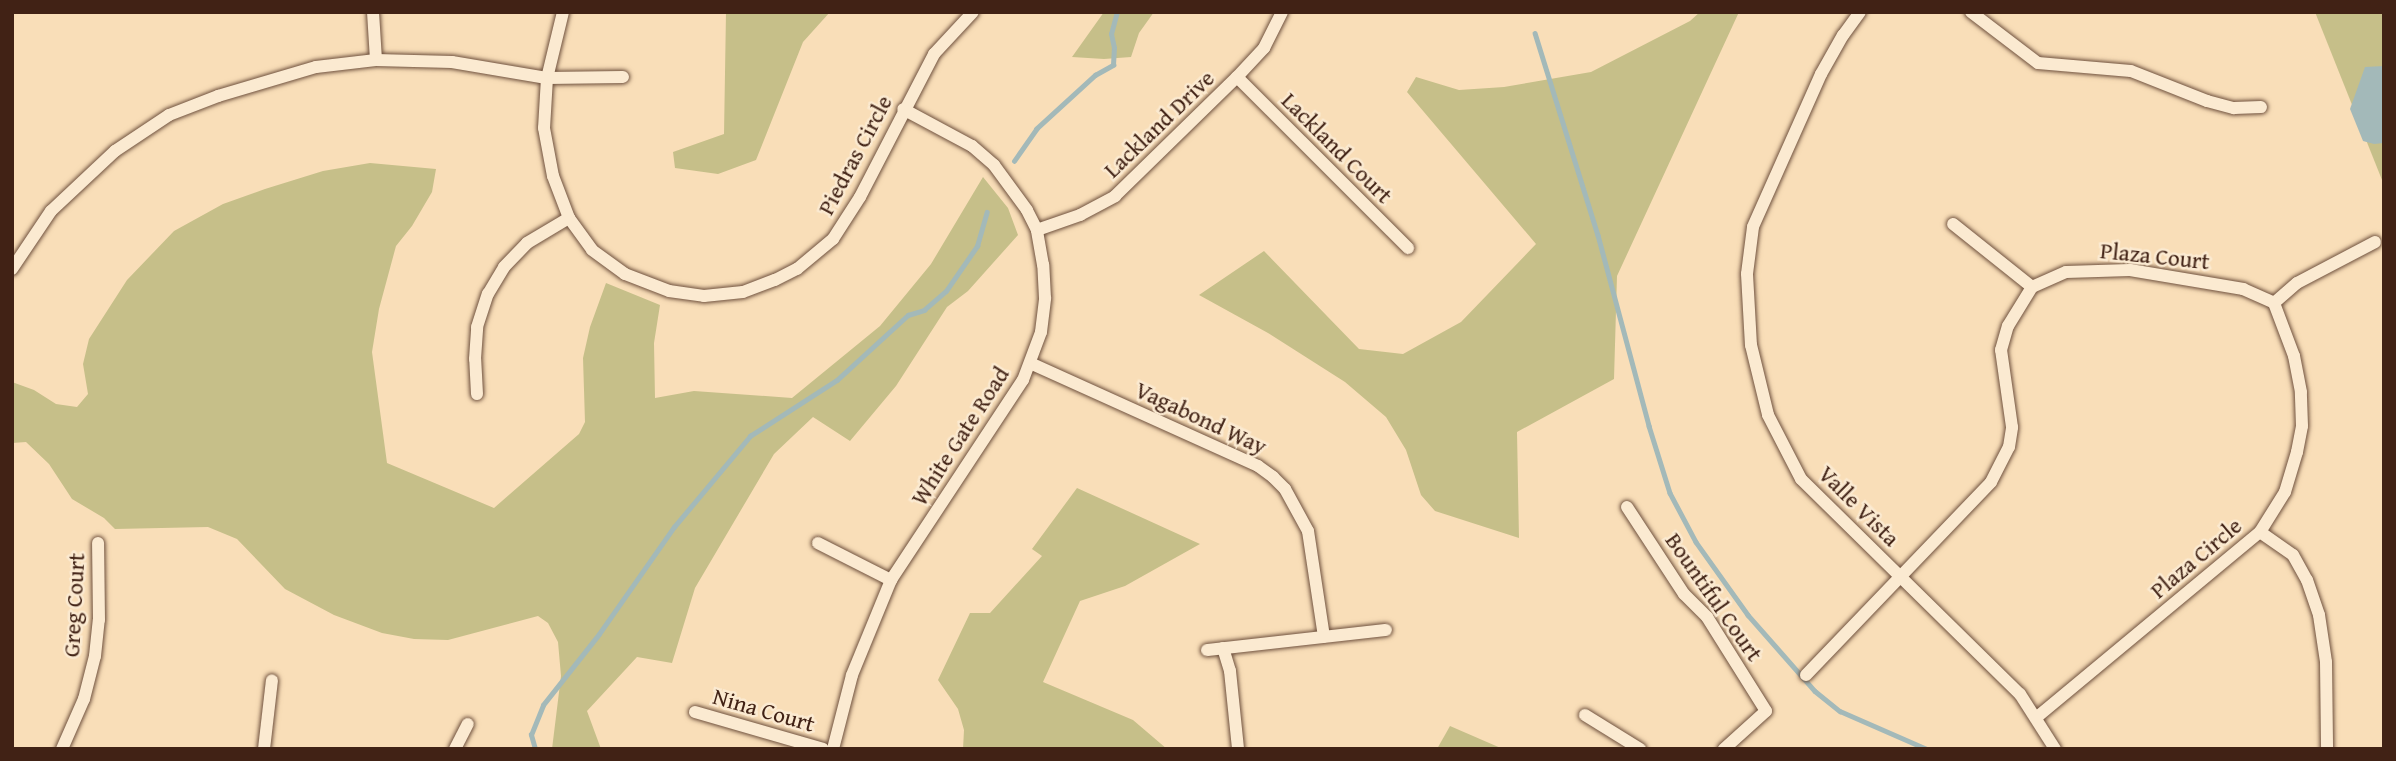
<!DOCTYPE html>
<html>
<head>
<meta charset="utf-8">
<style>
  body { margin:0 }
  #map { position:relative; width:2396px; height:761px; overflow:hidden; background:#f9deb8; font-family:"Gentium Book Plus",serif }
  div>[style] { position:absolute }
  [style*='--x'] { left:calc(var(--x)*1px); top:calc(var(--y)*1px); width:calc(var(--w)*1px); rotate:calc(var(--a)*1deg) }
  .green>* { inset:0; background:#c6bf89 }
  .water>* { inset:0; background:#a3b9b9 }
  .stream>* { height:4.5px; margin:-2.25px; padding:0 2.25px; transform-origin:2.25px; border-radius:2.25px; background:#a3b9b9 }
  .roads { filter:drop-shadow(0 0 2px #6f513e) drop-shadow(0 0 2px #6f513e) }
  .minor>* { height:12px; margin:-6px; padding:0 6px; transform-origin:6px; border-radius:6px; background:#fbead1 }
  span { translate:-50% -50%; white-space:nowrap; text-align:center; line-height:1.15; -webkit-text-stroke:5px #fbead1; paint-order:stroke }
  .street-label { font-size:23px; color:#412215 }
  .frame { position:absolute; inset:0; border:14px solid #412215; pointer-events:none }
</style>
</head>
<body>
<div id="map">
  <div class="green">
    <div style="clip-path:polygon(726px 12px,830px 12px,803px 42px,756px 160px,718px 174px,675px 168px,673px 152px,724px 134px)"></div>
    <div style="clip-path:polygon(1104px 12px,1154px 12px,1139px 33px,1131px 57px,1104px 59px,1072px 57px)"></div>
    <div style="clip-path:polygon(1700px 12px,1739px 12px,1617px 276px,1614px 379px,1517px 432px,1519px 538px,1435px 511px,1421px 495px,1406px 450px,1386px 417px,1345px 382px,1268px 333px,1199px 295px,1264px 251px,1359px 349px,1403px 354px,1461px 322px,1536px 244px,1407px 92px,1416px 77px,1459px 90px,1504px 87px,1591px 72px,1690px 21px)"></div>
    <div style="clip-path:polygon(2315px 12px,2384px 12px,2384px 185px)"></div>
    <div style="clip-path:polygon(370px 163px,436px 169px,432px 192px,412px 226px,396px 246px,379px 309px,372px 352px,387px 463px,494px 508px,579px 434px,585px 422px,583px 358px,590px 327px,606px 283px,660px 305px,654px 343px,655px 398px,694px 391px,792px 398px,880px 326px,931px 264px,983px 177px,1008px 208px,1018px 235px,968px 291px,947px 307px,896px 386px,850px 441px,813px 417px,774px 454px,695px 588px,672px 663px,637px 657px,587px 711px,601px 749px,552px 749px,561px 676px,558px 642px,548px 623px,538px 616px,448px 640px,414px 639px,382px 633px,334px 615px,285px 589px,237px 539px,208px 527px,115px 529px,104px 518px,72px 499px,49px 464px,26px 442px,12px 443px,12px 382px,34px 390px,56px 404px,77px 407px,88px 394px,83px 364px,89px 339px,127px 280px,174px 231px,223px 204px,265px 189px,323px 171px)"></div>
    <div style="clip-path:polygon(1077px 488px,1200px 544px,1125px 586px,1080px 601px,1043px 682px,1133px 720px,1167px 749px,963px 749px,964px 730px,958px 709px,938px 680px,970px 613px,990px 613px,1042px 556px,1032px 549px)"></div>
    <div style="clip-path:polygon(1450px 726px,1503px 749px,1437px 749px)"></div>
  </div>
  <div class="water">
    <div style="clip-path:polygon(2384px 66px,2384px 143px,2374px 144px,2363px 141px,2350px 109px,2365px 67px)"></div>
  </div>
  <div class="stream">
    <div style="--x:1535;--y:33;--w:212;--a:72.7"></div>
    <div style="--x:1598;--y:235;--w:198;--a:75"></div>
    <div style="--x:1649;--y:426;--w:70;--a:72.6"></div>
    <div style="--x:1670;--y:493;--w:55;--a:62"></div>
    <div style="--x:1696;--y:542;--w:90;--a:54.5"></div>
    <div style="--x:1748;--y:615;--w:101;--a:48.6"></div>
    <div style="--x:1815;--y:691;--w:32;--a:39"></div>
    <div style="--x:1840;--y:711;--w:95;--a:23.6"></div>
    <div style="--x:1014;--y:161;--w:39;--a:-55"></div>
    <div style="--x:1036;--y:129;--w:80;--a:-42.5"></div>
    <div style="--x:1095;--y:75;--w:21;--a:-29"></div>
    <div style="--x:1113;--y:65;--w:17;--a:-87"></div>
    <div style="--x:1114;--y:48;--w:14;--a:-102"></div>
    <div style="--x:1111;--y:34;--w:23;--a:-75"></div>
    <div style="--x:535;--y:749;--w:15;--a:-106"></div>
    <div style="--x:531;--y:735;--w:32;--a:-68"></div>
    <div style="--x:543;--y:705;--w:90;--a:-51.7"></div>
    <div style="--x:599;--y:634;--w:131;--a:-55"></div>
    <div style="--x:674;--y:527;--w:119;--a:-50.1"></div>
    <div style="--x:750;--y:436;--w:103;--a:-32.8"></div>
    <div style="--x:837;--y:380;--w:96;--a:-42.5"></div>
    <div style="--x:908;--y:315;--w:17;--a:-17"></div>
    <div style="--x:924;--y:310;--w:29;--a:-41"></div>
    <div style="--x:946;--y:291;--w:55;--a:-55.4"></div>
    <div style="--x:977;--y:246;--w:35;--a:-74"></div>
  </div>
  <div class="roads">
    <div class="minor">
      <div style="--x:373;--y:12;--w:48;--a:86.4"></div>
      <div style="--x:563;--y:12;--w:68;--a:103.6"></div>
      <div style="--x:547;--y:78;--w:50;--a:93.4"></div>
      <div style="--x:544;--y:128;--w:49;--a:79.4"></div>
      <div style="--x:553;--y:176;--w:45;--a:69.1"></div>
      <div style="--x:569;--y:218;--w:39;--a:54"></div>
      <div style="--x:592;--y:250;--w:41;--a:36"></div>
      <div style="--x:625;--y:274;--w:47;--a:21.1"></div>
      <div style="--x:669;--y:291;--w:35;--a:8"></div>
      <div style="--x:704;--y:296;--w:39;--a:-6"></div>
      <div style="--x:743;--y:292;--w:34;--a:-21"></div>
      <div style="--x:775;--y:280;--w:25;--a:-27"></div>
      <div style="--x:797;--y:269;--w:47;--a:-39.8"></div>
      <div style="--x:833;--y:239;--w:50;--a:-57.3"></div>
      <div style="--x:860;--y:197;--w:161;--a:-62.6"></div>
      <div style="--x:934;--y:54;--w:57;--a:-47.1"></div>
      <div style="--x:1860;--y:12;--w:29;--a:126"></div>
      <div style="--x:1843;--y:35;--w:45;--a:119.4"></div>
      <div style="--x:1821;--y:74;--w:167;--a:114"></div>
      <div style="--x:1753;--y:227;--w:47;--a:97.3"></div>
      <div style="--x:1747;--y:274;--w:71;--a:86.8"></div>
      <div style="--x:1751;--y:345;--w:72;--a:76.3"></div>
      <div style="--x:1768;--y:415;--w:72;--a:62.7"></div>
      <div style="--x:1801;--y:479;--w:307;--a:44.5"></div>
      <div style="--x:2020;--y:694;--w:65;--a:57.5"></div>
      <div style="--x:1971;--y:12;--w:84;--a:37.3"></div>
      <div style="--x:2038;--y:63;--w:93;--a:4.9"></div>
      <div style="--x:2131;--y:71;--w:82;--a:21.5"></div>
      <div style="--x:2207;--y:101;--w:28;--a:15"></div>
      <div style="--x:2234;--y:108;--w:27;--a:-2"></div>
      <div style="--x:1237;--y:77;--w:242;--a:45"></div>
      <div style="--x:1037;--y:230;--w:46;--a:-19.2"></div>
      <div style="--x:1080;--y:215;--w:40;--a:-28"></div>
      <div style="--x:1115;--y:196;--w:170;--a:-44.3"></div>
      <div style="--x:1237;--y:77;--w:40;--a:-47"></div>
      <div style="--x:1264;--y:48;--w:40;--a:-63.4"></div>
      <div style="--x:12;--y:269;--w:70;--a:-56.1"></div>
      <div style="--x:51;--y:211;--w:88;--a:-43.2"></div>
      <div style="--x:115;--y:151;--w:65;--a:-33.7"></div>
      <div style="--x:169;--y:115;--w:53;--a:-21.2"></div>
      <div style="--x:218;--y:96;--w:102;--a:-16.5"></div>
      <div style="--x:316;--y:67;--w:60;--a:-6.7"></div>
      <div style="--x:376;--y:60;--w:76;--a:1.5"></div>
      <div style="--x:452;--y:62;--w:96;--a:9.6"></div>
      <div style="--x:547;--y:78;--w:76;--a:-0.8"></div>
      <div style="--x:2032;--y:287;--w:37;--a:-24"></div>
      <div style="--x:2066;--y:272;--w:64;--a:-1.8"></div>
      <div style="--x:2130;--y:270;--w:115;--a:9.5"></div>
      <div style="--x:2243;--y:289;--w:34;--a:24"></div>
      <div style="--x:2274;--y:303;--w:30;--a:-41"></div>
      <div style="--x:2297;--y:283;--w:88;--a:-27.7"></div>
      <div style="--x:1030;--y:363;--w:250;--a:24.3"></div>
      <div style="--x:1258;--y:466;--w:19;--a:36"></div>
      <div style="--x:1273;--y:477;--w:17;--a:45"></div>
      <div style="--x:1285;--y:489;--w:48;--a:61.3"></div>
      <div style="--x:1308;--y:531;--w:107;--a:81.4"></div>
      <div style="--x:477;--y:394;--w:35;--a:-93"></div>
      <div style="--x:475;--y:359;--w:32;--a:-86"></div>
      <div style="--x:477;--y:327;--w:35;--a:-72"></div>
      <div style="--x:488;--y:294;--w:31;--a:-59"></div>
      <div style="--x:504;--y:267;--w:33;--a:-46"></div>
      <div style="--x:527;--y:243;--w:49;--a:-30.8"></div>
      <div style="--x:1627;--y:507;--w:104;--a:56.8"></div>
      <div style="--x:1684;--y:594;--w:33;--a:45"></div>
      <div style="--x:1707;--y:617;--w:111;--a:57.9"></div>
      <div style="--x:1766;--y:711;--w:57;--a:137.9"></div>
      <div style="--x:2260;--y:532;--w:40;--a:34.9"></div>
      <div style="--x:2293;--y:555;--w:29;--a:61"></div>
      <div style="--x:2307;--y:580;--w:37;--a:71"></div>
      <div style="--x:2319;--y:615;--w:48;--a:81.5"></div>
      <div style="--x:2326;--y:662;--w:87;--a:89.3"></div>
      <div style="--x:818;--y:543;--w:82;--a:26.9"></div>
      <div style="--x:1223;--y:648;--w:24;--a:73"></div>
      <div style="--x:1230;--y:671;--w:78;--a:84.1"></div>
      <div style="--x:1207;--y:650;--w:180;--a:-6.4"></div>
      <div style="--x:1806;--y:675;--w:267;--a:-46.2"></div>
      <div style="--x:1991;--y:482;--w:39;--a:-63"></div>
      <div style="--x:2009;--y:447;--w:20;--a:-81"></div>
      <div style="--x:2012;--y:427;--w:78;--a:-98.1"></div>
      <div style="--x:2001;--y:350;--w:25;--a:-74"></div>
      <div style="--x:2008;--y:326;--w:46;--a:-58.4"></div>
      <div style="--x:2032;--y:287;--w:101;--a:-141.4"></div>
      <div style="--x:695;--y:712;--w:133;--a:16.1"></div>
      <div style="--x:1585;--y:715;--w:65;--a:31.7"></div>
      <div style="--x:2037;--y:717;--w:290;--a:-39.7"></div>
      <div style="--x:2260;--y:532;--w:47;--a:-58"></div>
      <div style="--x:2285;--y:492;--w:42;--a:-73.3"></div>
      <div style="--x:2297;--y:452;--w:26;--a:-79"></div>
      <div style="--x:2302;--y:426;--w:34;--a:-92"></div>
      <div style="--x:2301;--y:392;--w:37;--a:-101"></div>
      <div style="--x:2294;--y:356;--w:57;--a:-110.7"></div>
      <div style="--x:62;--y:749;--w:55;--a:-66.3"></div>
      <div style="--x:84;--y:699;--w:44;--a:-75.7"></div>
      <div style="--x:95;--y:656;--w:36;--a:-84"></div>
      <div style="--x:99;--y:620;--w:77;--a:-90.7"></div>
      <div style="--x:264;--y:749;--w:69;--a:-83.4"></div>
      <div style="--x:455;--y:749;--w:28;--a:-63"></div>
      <div style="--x:833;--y:749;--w:76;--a:-75.6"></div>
      <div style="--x:852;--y:675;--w:103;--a:-67.7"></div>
      <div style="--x:891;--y:580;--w:240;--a:-56.6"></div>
      <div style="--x:1023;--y:380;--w:51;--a:-69.4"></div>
      <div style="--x:1041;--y:332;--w:34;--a:-83"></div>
      <div style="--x:1045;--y:298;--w:33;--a:-93"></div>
      <div style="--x:1043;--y:265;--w:36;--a:-100"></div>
      <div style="--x:1037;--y:230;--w:22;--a:-117"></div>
      <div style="--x:1027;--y:210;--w:56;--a:-126.3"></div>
      <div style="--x:994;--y:165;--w:29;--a:-139"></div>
      <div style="--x:972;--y:146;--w:78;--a:-151.8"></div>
    </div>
  </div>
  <div class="street-label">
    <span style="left:1159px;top:124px;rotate:-44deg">Lackland Drive</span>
    <span style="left:1337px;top:148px;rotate:45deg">Lackland Court</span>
    <span style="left:855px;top:155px;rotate:-62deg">Piedras Circle</span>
    <span style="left:2155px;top:256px;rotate:6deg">Plaza Court</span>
    <span style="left:1201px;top:418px;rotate:25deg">Vagabond Way</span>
    <span style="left:960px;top:436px;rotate:-57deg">White Gate Road</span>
    <span style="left:1859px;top:506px;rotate:45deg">Valle Vista</span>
    <span style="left:2196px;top:558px;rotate:-40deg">Plaza Circle</span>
    <span style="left:1714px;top:597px;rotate:55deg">Bountiful Court</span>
    <span style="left:74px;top:605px;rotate:-87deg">Greg Court</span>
    <span style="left:764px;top:710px;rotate:16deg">Nina Court</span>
  </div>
  <div class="frame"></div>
</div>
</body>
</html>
